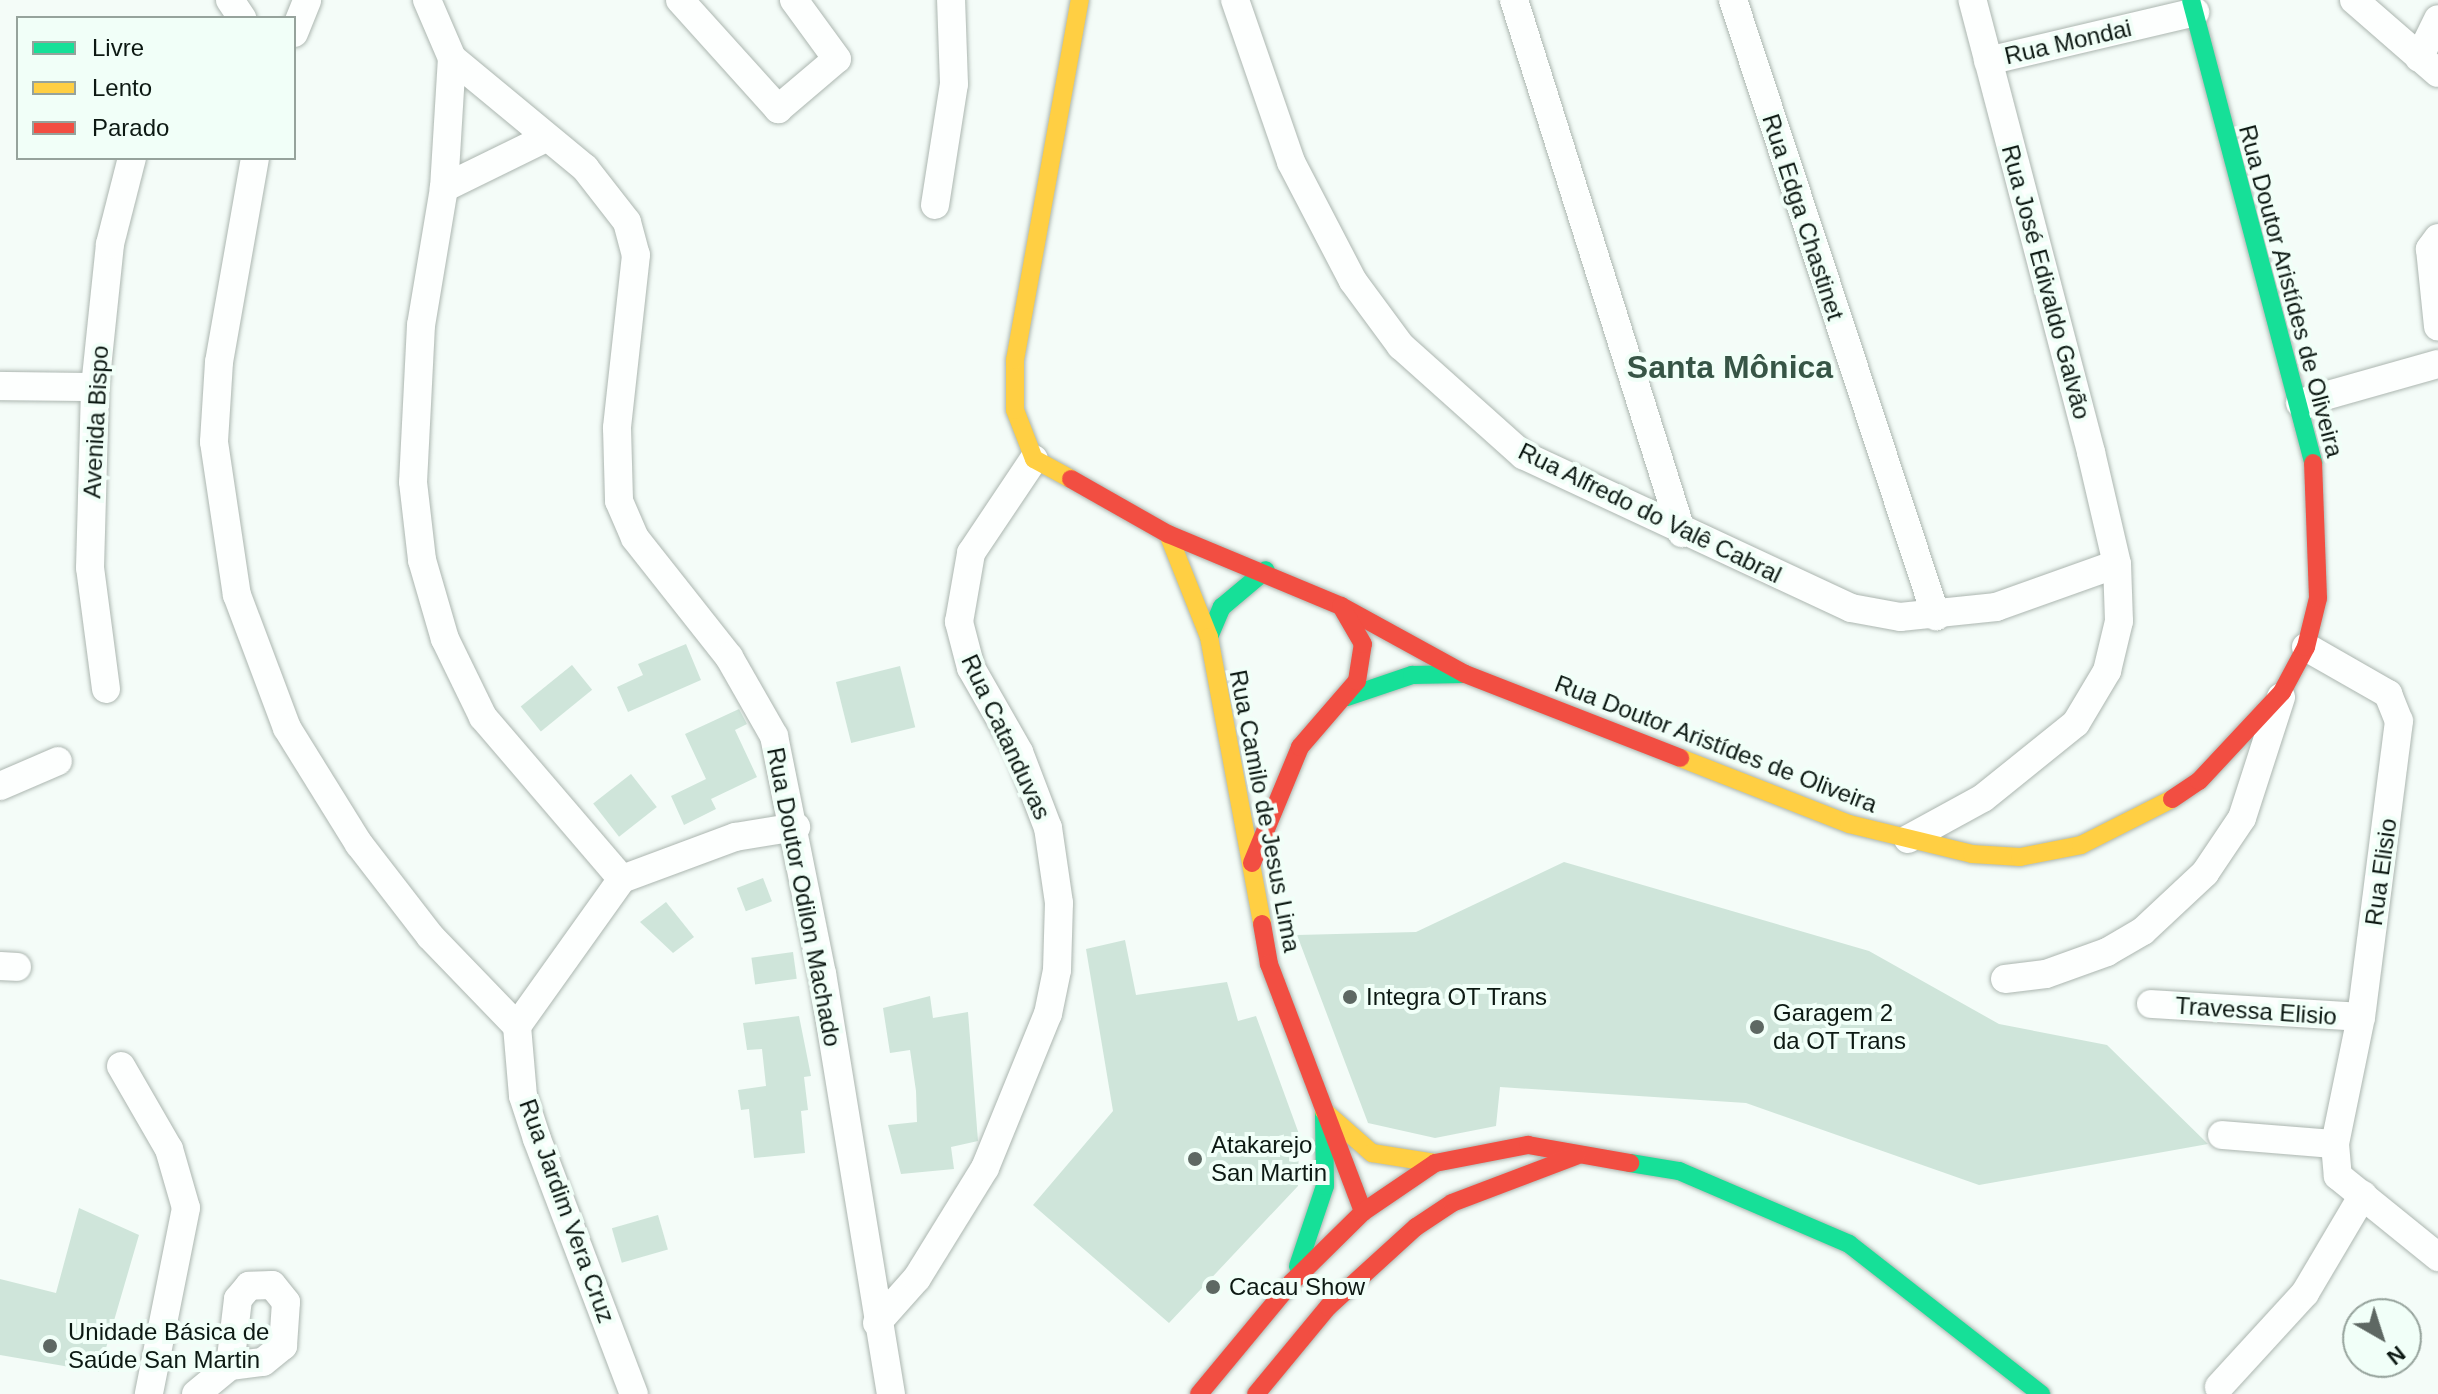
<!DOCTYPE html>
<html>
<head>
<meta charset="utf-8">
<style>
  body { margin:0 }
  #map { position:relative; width:2438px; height:1394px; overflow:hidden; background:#f4fcf8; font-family:Helvetica,sans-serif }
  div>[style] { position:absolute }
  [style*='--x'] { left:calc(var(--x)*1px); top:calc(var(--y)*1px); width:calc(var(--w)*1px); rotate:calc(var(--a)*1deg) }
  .building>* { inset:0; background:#cfe5da; transform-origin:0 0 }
  .roads { filter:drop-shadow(0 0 2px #acb6b0) drop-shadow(0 0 2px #acb6b0) }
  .street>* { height:28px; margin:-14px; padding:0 14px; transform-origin:14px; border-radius:14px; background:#fdfffe }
  .fast>* { height:18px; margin:-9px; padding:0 9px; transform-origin:9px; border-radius:9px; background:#16e098 }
  .slow>* { height:18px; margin:-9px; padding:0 9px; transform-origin:9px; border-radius:9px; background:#ffcf43 }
  .jam>* { height:18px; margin:-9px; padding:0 9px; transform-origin:9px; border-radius:9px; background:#f24e42 }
  .dots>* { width:22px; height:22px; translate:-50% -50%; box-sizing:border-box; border:4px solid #f1fff8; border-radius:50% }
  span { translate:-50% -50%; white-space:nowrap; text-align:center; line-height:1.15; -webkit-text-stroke:8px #f1fff8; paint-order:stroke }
  .street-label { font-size:24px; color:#0d1913 }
  .poi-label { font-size:24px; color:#0d1913 }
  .left { translate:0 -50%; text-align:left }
  .district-label { font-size:32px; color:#375546; font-weight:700 }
  .legend { position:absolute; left:16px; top:16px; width:280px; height:144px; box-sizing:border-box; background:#f1fff8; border:2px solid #96a39c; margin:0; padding:10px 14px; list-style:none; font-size:24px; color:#0d1913 }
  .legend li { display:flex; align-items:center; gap:16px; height:40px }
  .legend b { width:40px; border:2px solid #96a39c }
  .north { position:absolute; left:2342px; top:1298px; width:80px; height:80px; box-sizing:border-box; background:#f1fff8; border:2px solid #96a39c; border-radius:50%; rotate:141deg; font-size:22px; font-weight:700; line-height:32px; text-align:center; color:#0d1913 }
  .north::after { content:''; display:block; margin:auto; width:28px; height:36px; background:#5e6863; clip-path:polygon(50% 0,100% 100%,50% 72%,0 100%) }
</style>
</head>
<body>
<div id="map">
  <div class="building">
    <div style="clip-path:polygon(686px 644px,701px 680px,628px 712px,617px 687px,643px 675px,638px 664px)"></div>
    <div style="left:572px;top:665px;width:32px;height:66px;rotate:51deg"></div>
    <div style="left:900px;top:666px;width:63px;height:66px;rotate:76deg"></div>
    <div style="clip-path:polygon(739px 709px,747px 724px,735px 730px,757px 777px,711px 799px,716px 809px,684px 825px,671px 796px,706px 779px,685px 734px)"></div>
    <div style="left:631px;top:774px;width:42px;height:48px;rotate:52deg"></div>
    <div style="clip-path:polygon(1564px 862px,1869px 951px,1999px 1024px,2107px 1045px,2208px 1144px,1979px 1185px,1746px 1103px,1500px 1087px,1496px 1126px,1435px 1138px,1368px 1123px,1297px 935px,1416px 932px)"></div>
    <div style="left:763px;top:878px;width:25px;height:28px;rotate:69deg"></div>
    <div style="clip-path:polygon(666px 902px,694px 937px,673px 953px,640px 922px)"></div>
    <div style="clip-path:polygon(1125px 940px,1136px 995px,1227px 982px,1238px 1021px,1256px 1016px,1299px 1134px,1298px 1186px,1169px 1323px,1033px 1205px,1113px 1111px,1086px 949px)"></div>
    <div style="left:793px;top:952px;width:27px;height:42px;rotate:82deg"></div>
    <div style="clip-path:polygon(930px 996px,933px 1018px,968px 1012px,978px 1141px,951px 1147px,954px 1169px,901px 1174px,888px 1125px,917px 1122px,916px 1091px,910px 1050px,890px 1053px,883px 1008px)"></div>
    <div style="clip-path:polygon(799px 1016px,811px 1076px,804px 1077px,808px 1110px,801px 1111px,805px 1153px,754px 1158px,749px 1109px,741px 1110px,738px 1090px,766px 1086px,762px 1049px,747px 1050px,743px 1023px)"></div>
    <div style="clip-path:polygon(79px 1208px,139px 1235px,99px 1372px,0 1355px,0 1279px,56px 1293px)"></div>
    <div style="left:658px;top:1215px;width:36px;height:48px;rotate:74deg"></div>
  </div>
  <div class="roads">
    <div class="street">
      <div style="--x:230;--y:0;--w:22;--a:56"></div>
      <div style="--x:427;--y:0;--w:63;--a:66.7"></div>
      <div style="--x:452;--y:58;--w:173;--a:39.6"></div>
      <div style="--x:585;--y:168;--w:68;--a:52.1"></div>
      <div style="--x:627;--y:222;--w:34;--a:75"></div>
      <div style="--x:636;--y:255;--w:174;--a:96.3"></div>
      <div style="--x:617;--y:428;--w:73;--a:88.4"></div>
      <div style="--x:619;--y:501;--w:40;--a:66.6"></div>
      <div style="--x:635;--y:538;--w:152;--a:51.7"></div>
      <div style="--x:729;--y:657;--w:91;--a:60.3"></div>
      <div style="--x:774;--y:736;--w:242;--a:78.6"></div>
      <div style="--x:822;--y:973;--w:427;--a:80.7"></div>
      <div style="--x:680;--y:0;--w:147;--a:48"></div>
      <div style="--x:778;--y:109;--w:77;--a:-40.3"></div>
      <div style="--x:837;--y:59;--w:73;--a:-126.1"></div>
      <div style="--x:1235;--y:0;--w:171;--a:70.9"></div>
      <div style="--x:1291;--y:162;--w:134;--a:62.5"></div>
      <div style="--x:1353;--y:281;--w:81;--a:53.6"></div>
      <div style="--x:1401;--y:346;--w:164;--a:41.8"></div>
      <div style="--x:1523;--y:455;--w:362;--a:25"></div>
      <div style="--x:1851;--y:608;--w:50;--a:10.4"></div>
      <div style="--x:1900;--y:617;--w:97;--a:-5.9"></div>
      <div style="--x:1996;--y:607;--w:128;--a:-19.6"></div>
      <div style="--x:1514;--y:0;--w:559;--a:72.51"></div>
      <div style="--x:1733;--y:0;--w:649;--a:71.76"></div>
      <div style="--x:2354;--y:0;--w:111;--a:41"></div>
      <div style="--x:294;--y:33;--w:35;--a:-68"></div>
      <div style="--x:2419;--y:58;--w:43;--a:-64"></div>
      <div style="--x:1988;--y:61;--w:213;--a:-13.3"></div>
      <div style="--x:546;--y:138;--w:114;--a:153.9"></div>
      <div style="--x:444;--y:188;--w:139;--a:99.5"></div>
      <div style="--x:421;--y:325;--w:157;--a:92.9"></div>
      <div style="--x:413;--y:482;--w:79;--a:83.4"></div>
      <div style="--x:422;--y:560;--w:82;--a:73.8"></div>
      <div style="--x:445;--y:639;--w:87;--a:64"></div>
      <div style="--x:483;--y:717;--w:213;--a:49.4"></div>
      <div style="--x:255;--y:158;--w:207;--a:100"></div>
      <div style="--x:219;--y:362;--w:80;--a:93.6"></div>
      <div style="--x:214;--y:442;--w:155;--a:81.5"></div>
      <div style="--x:237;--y:595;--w:142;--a:69.4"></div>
      <div style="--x:287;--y:728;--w:137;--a:58.2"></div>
      <div style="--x:359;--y:844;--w:116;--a:52.3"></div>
      <div style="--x:430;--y:936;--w:125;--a:46"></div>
      <div style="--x:517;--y:1026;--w:70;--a:85.1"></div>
      <div style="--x:523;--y:1096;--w:45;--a:72"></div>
      <div style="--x:537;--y:1139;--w:273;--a:69.2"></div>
      <div style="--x:444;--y:188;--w:130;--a:-86.5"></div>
      <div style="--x:935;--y:205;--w:122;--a:-81.1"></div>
      <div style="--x:954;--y:84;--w:84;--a:-92"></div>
      <div style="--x:2438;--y:238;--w:14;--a:126"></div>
      <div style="--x:2430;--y:249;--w:78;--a:84.1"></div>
      <div style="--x:0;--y:386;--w:95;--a:0.6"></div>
      <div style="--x:2300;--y:403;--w:143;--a:-15.8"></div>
      <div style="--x:2306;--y:647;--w:95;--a:29.8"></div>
      <div style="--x:2388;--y:694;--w:29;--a:68"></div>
      <div style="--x:2399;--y:721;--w:298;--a:97.3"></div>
      <div style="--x:2361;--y:1017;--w:130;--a:101.6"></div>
      <div style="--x:2335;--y:1144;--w:32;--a:85"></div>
      <div style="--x:2338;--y:1176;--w:129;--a:39"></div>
      <div style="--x:106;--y:689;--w:122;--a:-97.5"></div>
      <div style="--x:90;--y:568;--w:181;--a:-88.4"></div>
      <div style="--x:95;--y:387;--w:144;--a:-84"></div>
      <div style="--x:110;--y:244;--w:89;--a:-75.7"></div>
      <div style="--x:0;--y:786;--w:63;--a:-23.3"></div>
      <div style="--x:1908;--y:839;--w:85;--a:-28.7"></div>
      <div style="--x:1983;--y:798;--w:119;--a:-38.9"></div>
      <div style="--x:2076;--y:723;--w:61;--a:-59.2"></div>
      <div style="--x:2107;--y:671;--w:51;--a:-76.5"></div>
      <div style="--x:2119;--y:621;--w:57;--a:-92"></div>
      <div style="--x:2117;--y:564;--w:115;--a:-103.1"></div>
      <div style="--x:2091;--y:452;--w:467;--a:-104.7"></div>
      <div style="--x:0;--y:966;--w:17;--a:3"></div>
      <div style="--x:2005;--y:979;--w:41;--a:-7"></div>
      <div style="--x:2046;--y:974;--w:65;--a:-19.8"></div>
      <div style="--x:2107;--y:952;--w:42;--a:-30.3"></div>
      <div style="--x:2143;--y:931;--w:85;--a:-43.1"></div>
      <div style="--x:2205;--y:873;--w:66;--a:-56.1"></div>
      <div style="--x:2242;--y:818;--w:127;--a:-72.1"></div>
      <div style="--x:2151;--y:1004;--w:210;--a:3.5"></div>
      <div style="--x:517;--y:1026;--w:181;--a:-54.5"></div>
      <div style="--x:622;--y:879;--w:121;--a:-20.4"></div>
      <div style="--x:735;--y:837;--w:62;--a:-9.3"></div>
      <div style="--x:121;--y:1066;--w:96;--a:60"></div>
      <div style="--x:169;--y:1149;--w:61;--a:73.9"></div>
      <div style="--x:186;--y:1208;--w:190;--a:101.3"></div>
      <div style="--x:2222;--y:1135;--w:113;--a:4.6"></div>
      <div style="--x:877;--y:1323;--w:60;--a:-48.4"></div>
      <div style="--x:917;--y:1278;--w:129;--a:-58.3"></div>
      <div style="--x:985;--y:1168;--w:166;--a:-67.8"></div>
      <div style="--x:1048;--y:1014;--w:45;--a:-78.4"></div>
      <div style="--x:1057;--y:970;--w:67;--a:-88.3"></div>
      <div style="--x:1059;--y:903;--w:76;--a:-98.3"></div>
      <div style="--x:1048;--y:828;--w:81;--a:-110.9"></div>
      <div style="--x:1019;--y:752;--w:97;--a:-119.7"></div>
      <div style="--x:971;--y:668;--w:48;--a:-104.6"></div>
      <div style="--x:959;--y:622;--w:70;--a:-80.1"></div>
      <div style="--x:971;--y:553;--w:113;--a:-56.2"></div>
      <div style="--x:2219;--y:1387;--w:127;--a:-47.5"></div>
      <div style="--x:2305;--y:1293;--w:114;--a:-59.4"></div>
      <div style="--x:196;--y:1394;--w:44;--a:-39.5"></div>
      <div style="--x:230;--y:1366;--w:33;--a:-7"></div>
      <div style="--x:263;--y:1362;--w:26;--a:-39"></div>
      <div style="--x:283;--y:1346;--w:44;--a:-86.1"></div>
      <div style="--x:286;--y:1302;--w:22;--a:-129"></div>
      <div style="--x:272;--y:1285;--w:23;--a:178"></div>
      <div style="--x:249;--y:1286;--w:17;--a:130"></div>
      <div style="--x:238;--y:1299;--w:67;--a:96.8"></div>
    </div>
    <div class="fast">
      <div style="--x:2191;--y:0;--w:479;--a:75.2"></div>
      <div style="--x:1209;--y:637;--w:33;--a:-67"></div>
      <div style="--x:1222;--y:607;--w:57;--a:-40.1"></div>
      <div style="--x:1347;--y:697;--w:69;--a:-18.7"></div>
      <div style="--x:1412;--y:675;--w:53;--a:-1.1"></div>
      <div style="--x:1630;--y:1163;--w:50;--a:9.3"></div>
      <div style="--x:1679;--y:1171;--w:185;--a:23.2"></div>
      <div style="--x:1849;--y:1244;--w:244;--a:38"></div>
      <div style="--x:1298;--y:1266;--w:84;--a:-71.4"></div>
      <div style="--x:1325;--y:1186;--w:75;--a:-90.8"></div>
    </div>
    <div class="slow">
      <div style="--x:1071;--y:479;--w:42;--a:-151.6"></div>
      <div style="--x:1034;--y:459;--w:53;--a:-111.2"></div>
      <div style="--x:1015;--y:410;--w:50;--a:-90"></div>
      <div style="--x:1015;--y:360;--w:366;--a:-79.8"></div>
      <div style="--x:1168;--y:534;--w:111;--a:68.3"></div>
      <div style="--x:1209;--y:637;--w:292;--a:79.5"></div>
      <div style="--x:1680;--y:758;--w:181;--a:21.3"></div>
      <div style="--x:1849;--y:824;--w:127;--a:13.7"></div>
      <div style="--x:1972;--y:854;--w:48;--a:3.6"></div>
      <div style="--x:2020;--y:857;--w:62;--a:-11.1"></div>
      <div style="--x:2081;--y:845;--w:102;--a:-26.8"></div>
      <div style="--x:1324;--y:1111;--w:64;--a:41.2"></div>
      <div style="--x:1372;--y:1153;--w:64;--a:9"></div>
    </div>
    <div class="jam">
      <div style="--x:1071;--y:479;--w:112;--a:29.6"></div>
      <div style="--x:1168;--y:534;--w:187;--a:22.6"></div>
      <div style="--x:1341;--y:606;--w:141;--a:28.7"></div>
      <div style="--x:1465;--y:674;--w:231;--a:21.3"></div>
      <div style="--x:2172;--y:799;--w:32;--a:-34"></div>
      <div style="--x:2199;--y:781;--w:122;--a:-47"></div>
      <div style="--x:2282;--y:692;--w:51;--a:-61.9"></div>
      <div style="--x:2306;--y:647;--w:50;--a:-76.2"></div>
      <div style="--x:2318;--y:598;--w:135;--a:-92.1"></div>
      <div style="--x:1252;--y:863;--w:126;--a:-67.5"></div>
      <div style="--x:1300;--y:747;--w:87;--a:-49.2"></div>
      <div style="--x:1357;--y:681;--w:37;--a:-81"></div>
      <div style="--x:1363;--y:644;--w:44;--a:-120.1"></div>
      <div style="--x:1262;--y:924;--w:41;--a:80.1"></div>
      <div style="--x:1269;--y:964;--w:265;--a:69.2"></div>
      <div style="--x:1199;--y:1394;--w:144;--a:-50.3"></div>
      <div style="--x:1291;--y:1283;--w:101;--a:-44.6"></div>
      <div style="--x:1363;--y:1212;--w:87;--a:-34.2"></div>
      <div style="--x:1435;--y:1163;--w:95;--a:-11"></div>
      <div style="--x:1528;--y:1145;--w:104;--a:10"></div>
      <div style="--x:1256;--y:1394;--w:113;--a:-50.4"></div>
      <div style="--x:1328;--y:1307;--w:119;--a:-42.3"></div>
      <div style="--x:1416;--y:1227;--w:43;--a:-33.7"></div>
      <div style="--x:1452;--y:1203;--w:133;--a:-20.8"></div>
    </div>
  </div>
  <div class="dots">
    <div style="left:1350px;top:997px;background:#5e6863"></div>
    <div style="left:1757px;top:1027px;background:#5e6863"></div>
    <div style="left:1195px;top:1159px;background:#5e6863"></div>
    <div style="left:1213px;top:1287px;background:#5e6863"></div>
    <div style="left:50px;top:1346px;background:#5e6863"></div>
  </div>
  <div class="street-label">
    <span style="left:2068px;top:42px;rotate:-13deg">Rua Mondai</span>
    <span style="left:1803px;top:217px;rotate:72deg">Rua Edga Chastinet</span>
    <span style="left:2046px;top:282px;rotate:75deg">Rua José Edivaldo Galvão</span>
    <span style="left:2291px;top:291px;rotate:75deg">Rua Doutor Aristídes de Oliveira</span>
    <span style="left:96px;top:422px;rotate:-87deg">Avenida Bispo</span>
    <span style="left:1650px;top:513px;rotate:26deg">Rua Alfredo do Valê Cabral</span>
    <span style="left:1006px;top:737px;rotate:65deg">Rua Catanduvas</span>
    <span style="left:1716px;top:744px;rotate:21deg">Rua Doutor Aristídes de Oliveira</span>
    <span style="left:1265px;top:811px;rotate:79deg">Rua Camilo de Jesus Lima</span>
    <span style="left:2381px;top:872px;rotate:-82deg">Rua Elisio</span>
    <span style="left:804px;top:897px;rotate:79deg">Rua Doutor Odilon Machado</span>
    <span style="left:2256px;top:1011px;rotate:4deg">Travessa Elisio</span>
    <span style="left:567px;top:1211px;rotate:70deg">Rua Jardim Vera Cruz</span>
  </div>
  <div class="poi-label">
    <span class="left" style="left:1366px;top:997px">Integra OT Trans</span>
    <span class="left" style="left:1773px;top:1027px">Garagem 2<br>da OT Trans</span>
    <span class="left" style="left:1211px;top:1159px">Atakarejo<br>San Martin</span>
    <span class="left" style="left:1229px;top:1287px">Cacau Show</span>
    <span class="left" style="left:68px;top:1346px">Unidade Básica de<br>Saúde San Martin</span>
  </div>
  <div class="district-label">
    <span style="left:1730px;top:367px">Santa Mônica</span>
  </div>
  <ul class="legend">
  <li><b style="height:10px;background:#16e098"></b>Livre</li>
  <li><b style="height:10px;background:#ffcf43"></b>Lento</li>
  <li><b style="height:10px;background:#f24e42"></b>Parado</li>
  </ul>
  <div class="north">N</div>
</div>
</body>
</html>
